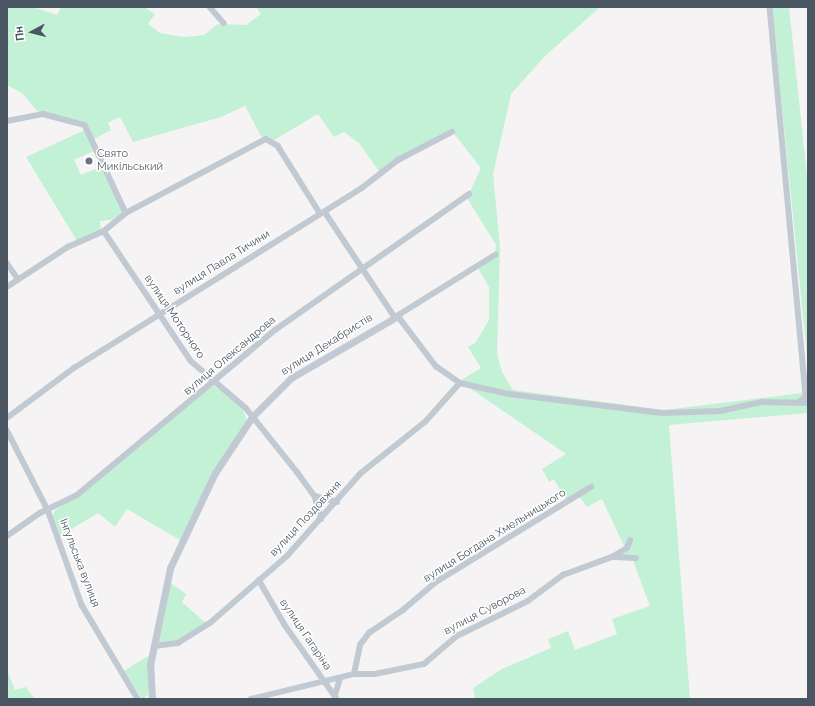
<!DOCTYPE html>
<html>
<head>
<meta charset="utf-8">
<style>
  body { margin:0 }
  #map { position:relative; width:815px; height:706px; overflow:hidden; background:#f5f3f3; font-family:Raleway,sans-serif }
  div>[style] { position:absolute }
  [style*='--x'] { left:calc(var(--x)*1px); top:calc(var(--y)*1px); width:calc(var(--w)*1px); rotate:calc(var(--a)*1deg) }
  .green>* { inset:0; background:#c3f1d5 }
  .minor>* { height:5.5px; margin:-2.75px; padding:0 2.75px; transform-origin:2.75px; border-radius:2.75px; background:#c1cad2 }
  .tertiary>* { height:7px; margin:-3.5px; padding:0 3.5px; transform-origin:3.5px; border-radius:3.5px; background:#c1cad2 }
  .dots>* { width:11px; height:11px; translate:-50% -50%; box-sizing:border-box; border:2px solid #fff; border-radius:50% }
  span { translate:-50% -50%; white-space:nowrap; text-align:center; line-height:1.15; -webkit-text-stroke:3px #fff; paint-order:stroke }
  .worship-label { font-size:11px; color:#5b616d }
  .left { translate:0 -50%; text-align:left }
  .street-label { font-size:11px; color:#4a5661 }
  .frame { position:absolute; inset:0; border:8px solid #4a5661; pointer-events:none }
  .north { position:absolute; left:12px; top:12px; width:40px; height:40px; -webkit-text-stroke:3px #fff; paint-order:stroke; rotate:263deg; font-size:11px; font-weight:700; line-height:16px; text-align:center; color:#4a5661 }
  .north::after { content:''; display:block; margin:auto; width:14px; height:18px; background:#4a5661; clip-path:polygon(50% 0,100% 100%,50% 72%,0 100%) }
</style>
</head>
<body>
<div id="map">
  <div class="green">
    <div style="clip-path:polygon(7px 7px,32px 7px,57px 15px,61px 7px,144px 7px,155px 14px,148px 24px,160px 33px,184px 37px,204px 35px,218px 24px,246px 25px,261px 14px,256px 7px,600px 7px,544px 57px,511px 94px,493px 174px,500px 247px,497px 354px,502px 372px,513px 390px,664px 410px,802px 393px,805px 388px,767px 7px,770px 7px,807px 380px,805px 396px,801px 400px,679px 412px,510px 393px,460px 381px,481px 368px,468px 347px,476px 342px,489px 320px,489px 287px,478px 268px,495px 253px,496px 245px,467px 198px,481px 168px,452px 131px,381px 174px,359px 143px,344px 132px,334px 137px,318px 114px,274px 140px,262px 138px,245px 106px,221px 117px,133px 142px,120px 117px,108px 123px,111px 130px,94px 139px,89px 129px,39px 113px,23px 94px,7px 85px)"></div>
    <div style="clip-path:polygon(772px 7px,789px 7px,808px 185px,808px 366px)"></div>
    <div style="clip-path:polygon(87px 129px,96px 150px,74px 160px,81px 175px,103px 166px,123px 213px,111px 220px,100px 221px,101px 230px,77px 241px,26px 157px)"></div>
    <div style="clip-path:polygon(213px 385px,241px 405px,247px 421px,180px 540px,127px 509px,115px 527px,98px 513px,60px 536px,53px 515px,55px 510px,78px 496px)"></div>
    <div style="clip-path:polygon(468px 387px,662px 415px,762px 404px,808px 405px,808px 413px,669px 425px,690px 699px,475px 699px,473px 688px,502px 669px,551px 648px,548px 639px,568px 631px,575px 650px,617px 634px,612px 619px,650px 606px,632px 558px,612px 558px,625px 548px,602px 499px,587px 507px,578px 495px,567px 502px,554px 479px,549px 482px,542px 469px,566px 454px)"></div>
    <div style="clip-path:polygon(169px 582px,186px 594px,182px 602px,207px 624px,184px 640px,158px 644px)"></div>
    <div style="clip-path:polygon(151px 654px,148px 695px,142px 699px,124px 671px)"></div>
    <div style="clip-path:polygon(7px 670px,15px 690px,26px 687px,35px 699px,7px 699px)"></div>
  </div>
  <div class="minor">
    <div style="--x:210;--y:7;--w:21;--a:49"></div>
    <div style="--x:770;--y:7;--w:392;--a:84.7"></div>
    <div style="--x:806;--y:397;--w:9;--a:139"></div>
    <div style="--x:7;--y:121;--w:37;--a:-11"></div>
    <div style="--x:43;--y:114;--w:43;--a:14.7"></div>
    <div style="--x:85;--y:125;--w:97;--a:65"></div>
    <div style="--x:325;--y:212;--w:125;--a:56.4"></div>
    <div style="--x:104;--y:231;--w:156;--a:56.2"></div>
    <div style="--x:191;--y:361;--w:72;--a:40.5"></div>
    <div style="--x:246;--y:408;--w:83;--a:51.3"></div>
    <div style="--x:298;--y:473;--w:29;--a:54"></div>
    <div style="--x:315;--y:496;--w:24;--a:75"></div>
    <div style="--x:496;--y:255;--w:115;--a:148.1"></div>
    <div style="--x:398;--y:316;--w:63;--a:52.8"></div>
    <div style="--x:436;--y:366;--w:29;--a:35"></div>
    <div style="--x:460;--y:383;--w:50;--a:12.7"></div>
    <div style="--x:509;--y:394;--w:154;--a:7.1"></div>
    <div style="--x:662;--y:413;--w:58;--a:-2"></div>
    <div style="--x:720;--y:411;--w:43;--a:-12.1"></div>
    <div style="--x:762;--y:402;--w:46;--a:1.2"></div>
    <div style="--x:7;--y:263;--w:19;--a:55"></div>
    <div style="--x:7;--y:287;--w:73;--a:-33.3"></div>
    <div style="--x:68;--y:247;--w:39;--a:-24"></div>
    <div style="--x:104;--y:231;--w:28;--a:-39"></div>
    <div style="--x:126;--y:213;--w:158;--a:-27.9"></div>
    <div style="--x:266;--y:139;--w:14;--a:30"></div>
    <div style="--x:278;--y:146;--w:79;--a:57.9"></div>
    <div style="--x:7;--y:418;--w:84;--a:-36.7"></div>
    <div style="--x:74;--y:368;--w:340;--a:-32"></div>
    <div style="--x:362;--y:188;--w:46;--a:-37.9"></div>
    <div style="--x:398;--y:160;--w:61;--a:-27.4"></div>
    <div style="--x:7;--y:430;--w:90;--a:62.9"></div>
    <div style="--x:48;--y:510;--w:101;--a:70.3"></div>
    <div style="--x:82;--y:605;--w:109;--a:59.2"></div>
    <div style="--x:315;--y:496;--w:23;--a:15"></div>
    <div style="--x:7;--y:536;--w:40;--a:-34.9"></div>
    <div style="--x:40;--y:513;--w:41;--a:-25.9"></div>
    <div style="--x:77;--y:495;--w:258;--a:-39.8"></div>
    <div style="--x:275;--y:330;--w:237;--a:-35"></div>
    <div style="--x:615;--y:557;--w:21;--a:3"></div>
    <div style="--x:259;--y:580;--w:52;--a:60"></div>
    <div style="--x:285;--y:625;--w:90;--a:54.9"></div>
    <div style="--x:154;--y:646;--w:24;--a:-7"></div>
    <div style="--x:178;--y:643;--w:38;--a:-32"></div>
    <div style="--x:210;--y:623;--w:102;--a:-41"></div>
    <div style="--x:287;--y:556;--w:110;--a:-48.3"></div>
    <div style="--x:360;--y:474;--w:83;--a:-38.7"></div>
    <div style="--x:425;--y:422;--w:52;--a:-48.1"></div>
    <div style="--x:354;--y:674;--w:30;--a:-78"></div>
    <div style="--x:360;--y:645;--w:15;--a:-53"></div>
    <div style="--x:369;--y:633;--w:41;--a:-34.1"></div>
    <div style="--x:403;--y:610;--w:43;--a:-40.3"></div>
    <div style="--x:436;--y:582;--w:182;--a:-31.5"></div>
    <div style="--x:335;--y:695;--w:17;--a:-73"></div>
    <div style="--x:251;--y:699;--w:106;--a:-13.6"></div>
    <div style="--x:354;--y:674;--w:21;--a:0"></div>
    <div style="--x:375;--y:674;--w:50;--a:-11.5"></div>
    <div style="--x:424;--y:664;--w:43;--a:-40.3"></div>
    <div style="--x:457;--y:636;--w:79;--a:-26.2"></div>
    <div style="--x:528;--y:601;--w:44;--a:-36.6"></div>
    <div style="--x:563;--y:575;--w:52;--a:-20.2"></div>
    <div style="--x:612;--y:557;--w:17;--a:-31"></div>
    <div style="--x:627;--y:548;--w:8;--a:-67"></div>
  </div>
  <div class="tertiary">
    <div style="--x:152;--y:699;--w:34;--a:-93"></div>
    <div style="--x:150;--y:665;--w:99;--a:-78.3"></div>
    <div style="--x:170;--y:568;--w:105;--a:-64.7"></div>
    <div style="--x:215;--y:473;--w:67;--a:-56.5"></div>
    <div style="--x:252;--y:417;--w:55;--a:-45"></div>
    <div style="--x:291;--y:378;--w:124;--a:-30.1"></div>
  </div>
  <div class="dots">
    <div style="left:89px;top:161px;background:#6b7280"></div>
  </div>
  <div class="worship-label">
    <span class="left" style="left:97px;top:161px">Свято<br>Микільський</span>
  </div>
  <div class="street-label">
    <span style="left:222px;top:263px;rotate:-32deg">вулиця Павла Тичини</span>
    <span style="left:174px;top:317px;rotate:56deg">вулиця Моторного</span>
    <span style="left:327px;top:345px;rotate:-32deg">вулиця Декабристів</span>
    <span style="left:230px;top:356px;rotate:-40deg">вулиця Олександрова</span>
    <span style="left:306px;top:519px;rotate:-47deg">вулиця Поздовжня</span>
    <span style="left:495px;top:536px;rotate:-32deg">вулиця Богдана Хмельницького</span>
    <span style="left:79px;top:563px;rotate:69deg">Інгульська вулиця</span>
    <span style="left:485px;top:611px;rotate:-28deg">вулиця Суворова</span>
    <span style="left:305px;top:635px;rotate:56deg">вулиця Гагаріна</span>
  </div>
  <div class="frame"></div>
  <div class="north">Пн</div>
</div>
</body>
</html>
